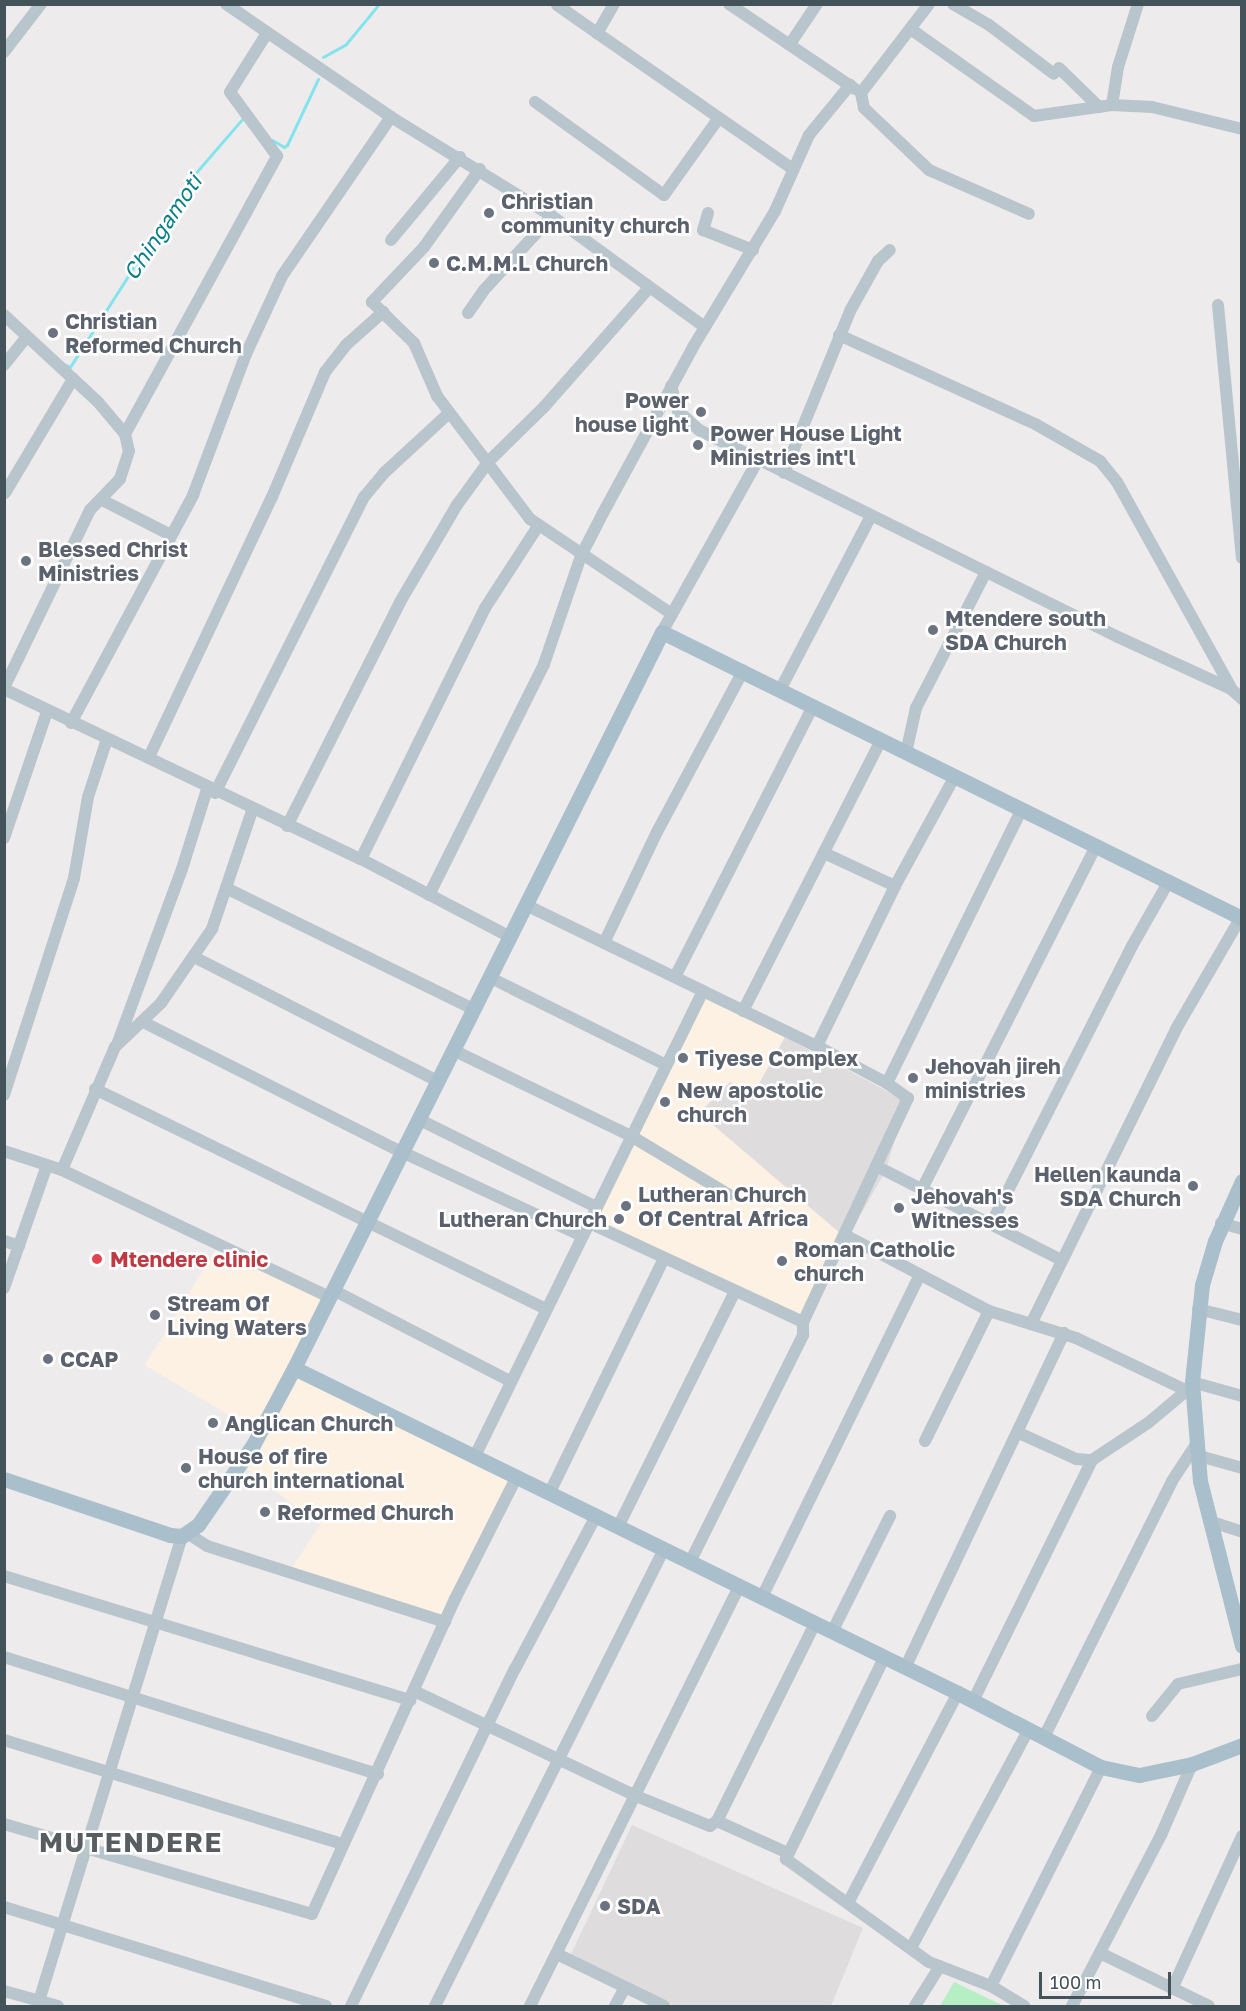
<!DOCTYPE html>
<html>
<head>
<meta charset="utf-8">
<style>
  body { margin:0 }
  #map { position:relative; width:1246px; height:2011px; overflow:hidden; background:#eeebec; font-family:"Golos Text",sans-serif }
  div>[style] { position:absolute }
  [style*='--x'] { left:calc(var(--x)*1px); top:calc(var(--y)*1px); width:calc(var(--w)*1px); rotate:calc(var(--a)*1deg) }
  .commercial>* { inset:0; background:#fcf1e2 }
  .education>* { inset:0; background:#dfdcde }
  .green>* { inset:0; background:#b7efc5 }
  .stream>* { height:3px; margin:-1.5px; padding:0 1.5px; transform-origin:1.5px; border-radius:1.5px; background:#83e4ed }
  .minor>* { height:12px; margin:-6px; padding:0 6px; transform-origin:6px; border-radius:6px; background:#b9c5cc }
  .major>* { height:15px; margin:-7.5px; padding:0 7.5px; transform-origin:7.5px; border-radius:7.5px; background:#aabfcc }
  .dots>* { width:16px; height:16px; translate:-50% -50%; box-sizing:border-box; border:3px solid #fff; border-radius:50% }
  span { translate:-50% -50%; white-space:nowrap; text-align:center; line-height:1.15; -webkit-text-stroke:5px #fff; paint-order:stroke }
  .worship-label { font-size:21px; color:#5b616d; font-weight:700 }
  .left { translate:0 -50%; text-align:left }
  .right { translate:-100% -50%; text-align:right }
  .health-label { font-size:21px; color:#be3a42; font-weight:700 }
  .water-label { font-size:22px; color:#0b7f88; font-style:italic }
  .district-label { font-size:27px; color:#585d61; font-weight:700; letter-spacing:1.5px }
  .frame { position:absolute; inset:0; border:6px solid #445259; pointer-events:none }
  .scale { position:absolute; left:1039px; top:1972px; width:132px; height:27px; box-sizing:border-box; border:3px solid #445259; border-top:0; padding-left:8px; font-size:18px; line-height:21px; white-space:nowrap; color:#445259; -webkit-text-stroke:4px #fff; paint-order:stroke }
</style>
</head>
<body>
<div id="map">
  <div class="commercial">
    <div style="clip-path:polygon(705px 995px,785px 1037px,753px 1093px,847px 1239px,799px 1325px,590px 1228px)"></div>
    <div style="clip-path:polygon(216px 1249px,329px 1303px,295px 1370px,518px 1480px,443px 1624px,288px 1574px,320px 1525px,243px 1466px,260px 1434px,145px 1365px)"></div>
  </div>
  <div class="education">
    <div style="clip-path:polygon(785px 1037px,906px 1101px,886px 1170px,847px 1239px,699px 1113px,730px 1082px,754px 1093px)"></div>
    <div style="clip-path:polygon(632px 1825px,863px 1928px,831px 2006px,674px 2006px,571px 1954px)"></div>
  </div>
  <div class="green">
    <div style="clip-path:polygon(954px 1982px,1004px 2006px,940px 2006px)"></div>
  </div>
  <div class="stream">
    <div style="--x:323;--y:57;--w:26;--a:-29"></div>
    <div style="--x:346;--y:44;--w:52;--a:-50.5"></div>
    <div style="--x:272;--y:140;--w:14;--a:30"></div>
    <div style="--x:284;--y:147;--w:4;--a:-34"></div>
    <div style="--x:287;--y:145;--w:73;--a:-64.8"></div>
    <div style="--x:66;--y:365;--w:4;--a:27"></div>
    <div style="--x:70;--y:367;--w:218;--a:-57.5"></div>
    <div style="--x:187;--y:183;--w:87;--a:-49.2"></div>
  </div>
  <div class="minor">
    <div style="--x:226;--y:4;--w:200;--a:34.4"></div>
    <div style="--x:391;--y:117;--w:189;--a:31.6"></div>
    <div style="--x:552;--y:216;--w:189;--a:36"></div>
    <div style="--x:614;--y:4;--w:34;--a:120"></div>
    <div style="--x:597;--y:33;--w:236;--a:34.8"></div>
    <div style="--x:729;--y:4;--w:152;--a:34"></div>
    <div style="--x:929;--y:4;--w:112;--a:127.4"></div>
    <div style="--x:861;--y:93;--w:15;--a:79"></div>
    <div style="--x:864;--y:108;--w:90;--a:43.6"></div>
    <div style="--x:929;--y:170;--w:109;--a:23.7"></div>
    <div style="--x:953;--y:4;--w:42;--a:30.3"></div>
    <div style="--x:989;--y:25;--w:81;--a:37"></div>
    <div style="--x:557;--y:5;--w:49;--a:35"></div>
    <div style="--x:912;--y:30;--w:149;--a:35.2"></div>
    <div style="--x:1034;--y:116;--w:79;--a:-8"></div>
    <div style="--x:1112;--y:105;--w:40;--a:2.9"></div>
    <div style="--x:1152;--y:107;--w:93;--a:13.7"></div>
    <div style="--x:790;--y:44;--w:48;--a:-56"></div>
    <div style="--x:4;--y:52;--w:61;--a:-52.4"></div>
    <div style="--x:1059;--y:68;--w:56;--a:44.3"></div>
    <div style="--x:535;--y:102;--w:159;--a:35.8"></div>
    <div style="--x:664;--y:195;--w:93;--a:-54.6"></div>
    <div style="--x:1112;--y:105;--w:38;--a:-81"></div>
    <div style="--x:1118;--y:67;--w:66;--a:-72.4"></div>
    <div style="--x:480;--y:169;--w:96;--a:125.7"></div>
    <div style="--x:424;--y:247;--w:76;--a:133.4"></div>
    <div style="--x:372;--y:302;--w:59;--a:44.3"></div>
    <div style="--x:414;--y:343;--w:58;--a:66.5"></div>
    <div style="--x:437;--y:396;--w:154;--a:52.9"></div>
    <div style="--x:530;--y:519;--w:171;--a:33.8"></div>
    <div style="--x:708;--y:213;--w:18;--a:106"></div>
    <div style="--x:703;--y:230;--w:54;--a:21.8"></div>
    <div style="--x:391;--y:240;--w:108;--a:-50.3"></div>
    <div style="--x:1218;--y:305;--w:254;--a:84.6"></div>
    <div style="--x:468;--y:313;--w:28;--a:-55"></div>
    <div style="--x:484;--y:290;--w:100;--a:-47.4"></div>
    <div style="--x:4;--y:315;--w:128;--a:42.8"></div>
    <div style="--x:98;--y:402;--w:42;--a:49.8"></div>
    <div style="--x:125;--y:434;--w:17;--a:77"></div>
    <div style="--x:129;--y:451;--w:29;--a:108"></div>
    <div style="--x:120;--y:479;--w:43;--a:134.1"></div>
    <div style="--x:90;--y:510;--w:198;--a:115.8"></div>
    <div style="--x:839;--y:335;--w:217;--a:24.4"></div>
    <div style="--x:1037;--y:425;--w:73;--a:29.7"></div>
    <div style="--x:1100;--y:461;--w:27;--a:51"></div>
    <div style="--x:1117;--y:482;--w:235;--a:61"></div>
    <div style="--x:4;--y:365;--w:36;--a:-51"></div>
    <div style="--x:671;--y:386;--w:26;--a:74"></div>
    <div style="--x:678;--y:411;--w:28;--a:42"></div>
    <div style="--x:699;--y:430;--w:467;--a:26.3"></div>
    <div style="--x:1118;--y:637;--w:124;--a:24.7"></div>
    <div style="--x:1231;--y:689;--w:15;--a:42"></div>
    <div style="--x:125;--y:434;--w:317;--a:-61.3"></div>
    <div style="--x:277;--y:156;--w:79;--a:-126.3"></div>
    <div style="--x:230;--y:92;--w:70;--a:-57.9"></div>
    <div style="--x:784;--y:473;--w:175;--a:-67.8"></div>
    <div style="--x:850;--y:311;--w:57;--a:-60.8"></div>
    <div style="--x:878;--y:261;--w:16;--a:-43"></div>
    <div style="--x:5;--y:493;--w:133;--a:-59.2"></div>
    <div style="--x:102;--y:500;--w:77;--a:26.9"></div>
    <div style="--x:662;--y:632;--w:197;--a:-60.8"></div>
    <div style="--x:4;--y:689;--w:395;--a:25.5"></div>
    <div style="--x:361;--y:859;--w:168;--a:27.6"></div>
    <div style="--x:780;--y:690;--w:196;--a:-62.4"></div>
    <div style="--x:71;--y:723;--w:259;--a:-61.8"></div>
    <div style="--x:193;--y:495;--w:151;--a:-69.4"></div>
    <div style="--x:246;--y:354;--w:86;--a:-65.2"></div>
    <div style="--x:282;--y:276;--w:193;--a:-55.6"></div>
    <div style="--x:906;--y:753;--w:46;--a:-77.5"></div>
    <div style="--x:916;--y:708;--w:153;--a:-62.8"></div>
    <div style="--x:149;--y:757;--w:288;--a:-64.7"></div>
    <div style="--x:272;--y:497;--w:136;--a:-67"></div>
    <div style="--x:325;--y:372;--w:34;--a:-52"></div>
    <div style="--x:346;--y:345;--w:50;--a:-41.7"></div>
    <div style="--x:215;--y:793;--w:331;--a:-63.3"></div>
    <div style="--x:364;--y:497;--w:31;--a:-50"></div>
    <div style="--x:384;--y:473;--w:88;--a:-42.7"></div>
    <div style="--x:287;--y:826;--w:251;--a:-63.2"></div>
    <div style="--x:400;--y:602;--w:113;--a:-59.6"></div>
    <div style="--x:457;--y:505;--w:54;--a:-54"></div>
    <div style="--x:489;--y:461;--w:77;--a:-44.5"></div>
    <div style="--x:544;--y:407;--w:159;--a:-48.6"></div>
    <div style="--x:4;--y:838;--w:133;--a:-71.2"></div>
    <div style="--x:824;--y:853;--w:78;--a:24.9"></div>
    <div style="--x:361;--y:859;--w:280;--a:-63.7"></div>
    <div style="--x:485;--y:608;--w:98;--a:-57.1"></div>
    <div style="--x:226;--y:888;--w:275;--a:26.1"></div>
    <div style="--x:429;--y:895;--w:258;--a:-63.5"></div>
    <div style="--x:544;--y:664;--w:114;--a:-71.1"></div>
    <div style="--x:581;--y:556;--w:48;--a:-62.9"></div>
    <div style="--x:603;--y:513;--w:189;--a:-61.5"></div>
    <div style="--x:693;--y:347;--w:159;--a:-58.9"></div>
    <div style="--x:775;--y:211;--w:83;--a:-65.9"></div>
    <div style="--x:809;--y:135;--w:65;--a:-50.6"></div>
    <div style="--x:526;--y:905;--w:323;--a:25.9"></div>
    <div style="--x:817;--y:1046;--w:79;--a:27.9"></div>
    <div style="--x:887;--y:1083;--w:26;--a:36"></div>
    <div style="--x:908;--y:1098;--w:247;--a:115.1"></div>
    <div style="--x:803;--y:1322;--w:237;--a:-155.1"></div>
    <div style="--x:604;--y:943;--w:123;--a:-64.5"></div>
    <div style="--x:657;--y:832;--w:183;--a:-61.9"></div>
    <div style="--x:194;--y:957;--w:273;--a:27"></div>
    <div style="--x:489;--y:977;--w:198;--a:26.4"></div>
    <div style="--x:675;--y:977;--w:304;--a:-63"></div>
    <div style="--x:743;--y:1011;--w:304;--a:-63"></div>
    <div style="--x:143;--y:1022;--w:290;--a:26.7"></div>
    <div style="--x:402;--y:1152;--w:199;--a:25"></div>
    <div style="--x:118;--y:1042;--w:184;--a:-69.7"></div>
    <div style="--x:182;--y:869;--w:84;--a:-72.6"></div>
    <div style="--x:817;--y:1046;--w:178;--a:-64"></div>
    <div style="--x:895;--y:886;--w:125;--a:-61.4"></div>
    <div style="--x:453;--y:1050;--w:198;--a:25.8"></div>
    <div style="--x:631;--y:1136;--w:114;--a:31"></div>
    <div style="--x:887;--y:1083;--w:305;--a:-63.8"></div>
    <div style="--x:95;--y:1089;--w:502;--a:26"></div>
    <div style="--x:4;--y:1095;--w:228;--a:-72.1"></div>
    <div style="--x:74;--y:878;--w:82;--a:-80.2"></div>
    <div style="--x:88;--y:797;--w:61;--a:-71.9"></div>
    <div style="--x:418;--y:1119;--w:199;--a:26.3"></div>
    <div style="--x:4;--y:1151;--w:61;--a:18.1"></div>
    <div style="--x:62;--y:1170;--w:296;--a:25.4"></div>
    <div style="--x:878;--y:1167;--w:205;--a:26.9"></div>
    <div style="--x:62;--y:1170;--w:134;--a:-66.7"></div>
    <div style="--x:115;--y:1047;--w:64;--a:-43.7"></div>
    <div style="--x:161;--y:1003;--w:90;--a:-55.4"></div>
    <div style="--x:212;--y:929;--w:125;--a:-71.3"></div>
    <div style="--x:922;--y:1189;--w:385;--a:-63.1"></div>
    <div style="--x:1221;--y:1223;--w:22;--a:16"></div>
    <div style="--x:991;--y:1224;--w:312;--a:-63.1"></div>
    <div style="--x:1132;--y:946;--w:75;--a:-60.4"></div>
    <div style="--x:845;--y:1235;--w:163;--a:27.8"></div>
    <div style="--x:989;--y:1311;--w:91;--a:17.2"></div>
    <div style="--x:1076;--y:1338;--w:128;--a:25.4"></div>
    <div style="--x:4;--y:1241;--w:16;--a:18"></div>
    <div style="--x:4;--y:1288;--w:130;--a:-70.7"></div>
    <div style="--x:333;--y:1290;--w:199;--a:27.2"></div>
    <div style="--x:1198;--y:1309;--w:45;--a:14"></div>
    <div style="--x:1031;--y:1324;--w:329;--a:-63.8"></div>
    <div style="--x:1176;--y:1029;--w:129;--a:-59.9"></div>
    <div style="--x:1192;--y:1382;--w:52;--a:15.6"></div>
    <div style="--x:1019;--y:1433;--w:63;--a:24.5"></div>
    <div style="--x:1076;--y:1459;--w:16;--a:4"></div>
    <div style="--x:1092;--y:1460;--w:67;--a:-33.5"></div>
    <div style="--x:1148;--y:1423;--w:48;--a:-40"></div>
    <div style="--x:925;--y:1441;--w:145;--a:-63.8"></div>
    <div style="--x:1196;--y:1455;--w:48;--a:15.8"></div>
    <div style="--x:475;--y:1456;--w:518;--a:-63.88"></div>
    <div style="--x:550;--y:1492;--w:260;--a:-64"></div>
    <div style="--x:1209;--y:1521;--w:35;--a:18"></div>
    <div style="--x:618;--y:1527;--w:263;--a:-63.6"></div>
    <div style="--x:187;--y:1533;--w:24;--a:33"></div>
    <div style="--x:207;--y:1546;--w:250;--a:17.7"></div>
    <div style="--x:690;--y:1562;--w:254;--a:-63.5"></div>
    <div style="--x:803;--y:1335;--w:13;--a:-90"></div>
    <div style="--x:4;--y:1576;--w:425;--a:17"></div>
    <div style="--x:762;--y:1597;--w:359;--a:-63.9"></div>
    <div style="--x:832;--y:1632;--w:130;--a:-63.4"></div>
    <div style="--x:4;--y:1657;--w:392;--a:17.4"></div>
    <div style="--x:884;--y:1658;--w:224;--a:116"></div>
    <div style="--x:786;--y:1859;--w:176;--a:35.8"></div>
    <div style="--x:929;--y:1962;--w:66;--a:21.2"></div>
    <div style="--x:991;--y:1986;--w:39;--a:31"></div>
    <div style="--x:905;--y:1668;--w:371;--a:-64.6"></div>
    <div style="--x:414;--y:1691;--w:246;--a:25.3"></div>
    <div style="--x:636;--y:1796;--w:80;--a:22.1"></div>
    <div style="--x:710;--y:1826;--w:9;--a:-36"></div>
    <div style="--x:717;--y:1821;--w:220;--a:-63.6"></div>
    <div style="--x:973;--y:1701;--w:269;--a:-63.7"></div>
    <div style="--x:1152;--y:1716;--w:41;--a:-50.9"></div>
    <div style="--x:1178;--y:1684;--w:66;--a:-13.2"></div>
    <div style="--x:1044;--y:1737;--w:286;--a:-63.4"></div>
    <div style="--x:1172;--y:1481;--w:42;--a:-56.7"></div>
    <div style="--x:4;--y:1740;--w:354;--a:17.1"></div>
    <div style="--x:717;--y:1821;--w:78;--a:24.3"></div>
    <div style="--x:4;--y:1824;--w:321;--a:16.3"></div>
    <div style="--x:312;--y:1914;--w:346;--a:-65.6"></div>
    <div style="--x:455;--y:1599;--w:138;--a:-63.2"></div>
    <div style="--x:848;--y:1903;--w:237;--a:-62.4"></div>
    <div style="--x:4;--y:1907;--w:337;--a:17.1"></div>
    <div style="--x:911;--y:1948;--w:249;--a:-61.7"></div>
    <div style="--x:1100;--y:1953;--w:121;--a:25.9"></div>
    <div style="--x:557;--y:1954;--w:119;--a:25.9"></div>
    <div style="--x:991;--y:1986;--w:245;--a:-63.3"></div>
    <div style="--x:1172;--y:1989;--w:168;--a:-65.4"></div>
    <div style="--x:4;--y:1991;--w:56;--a:15.5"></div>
    <div style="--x:39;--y:2001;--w:486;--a:-72.9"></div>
    <div style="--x:351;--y:2006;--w:375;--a:-64.1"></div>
    <div style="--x:515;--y:1669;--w:173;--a:-62.1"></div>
    <div style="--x:435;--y:2006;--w:511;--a:-63.38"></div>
    <div style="--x:530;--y:2006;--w:469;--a:-63.5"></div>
    <div style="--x:615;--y:2006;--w:21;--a:-62"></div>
    <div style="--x:915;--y:2006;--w:47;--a:-58"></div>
    <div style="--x:1072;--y:2006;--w:193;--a:-62.5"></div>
    <div style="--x:1161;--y:1835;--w:77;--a:-66.4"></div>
  </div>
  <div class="major">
    <div style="--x:1242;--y:1181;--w:66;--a:114.2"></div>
    <div style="--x:1215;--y:1241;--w:46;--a:106.5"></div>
    <div style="--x:1202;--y:1285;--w:98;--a:95.9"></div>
    <div style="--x:1192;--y:1382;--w:99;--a:85.4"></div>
    <div style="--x:1200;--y:1481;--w:170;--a:75.7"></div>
    <div style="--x:294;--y:1368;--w:739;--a:26.08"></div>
    <div style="--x:958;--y:1693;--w:161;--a:27.4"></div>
    <div style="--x:1101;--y:1767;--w:39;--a:12"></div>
    <div style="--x:1139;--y:1775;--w:54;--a:-11.7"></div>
    <div style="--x:1192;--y:1764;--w:53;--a:-20.8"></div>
    <div style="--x:4;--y:1479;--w:175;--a:18.6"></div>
    <div style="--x:170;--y:1535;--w:12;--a:5"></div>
    <div style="--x:182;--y:1536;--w:19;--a:-35"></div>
    <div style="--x:198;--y:1525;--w:97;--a:-55.5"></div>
    <div style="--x:253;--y:1445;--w:87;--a:-62"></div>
    <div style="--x:294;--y:1368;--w:823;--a:-63.43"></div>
    <div style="--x:662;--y:632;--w:647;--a:26.25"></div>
  </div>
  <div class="dots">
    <div style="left:489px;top:213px;background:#6b7280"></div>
    <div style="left:434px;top:263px;background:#6b7280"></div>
    <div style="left:53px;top:333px;background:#6b7280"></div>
    <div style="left:701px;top:412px;background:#6b7280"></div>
    <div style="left:698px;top:445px;background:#6b7280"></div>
    <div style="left:26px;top:561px;background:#6b7280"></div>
    <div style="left:933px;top:630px;background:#6b7280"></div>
    <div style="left:683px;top:1058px;background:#6b7280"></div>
    <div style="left:913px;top:1078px;background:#6b7280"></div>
    <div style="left:665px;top:1102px;background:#6b7280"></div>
    <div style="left:1193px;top:1186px;background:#6b7280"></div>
    <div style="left:626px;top:1206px;background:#6b7280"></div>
    <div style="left:899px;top:1208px;background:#6b7280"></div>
    <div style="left:619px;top:1219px;background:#6b7280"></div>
    <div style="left:97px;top:1259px;background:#e0444e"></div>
    <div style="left:782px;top:1261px;background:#6b7280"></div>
    <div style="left:155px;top:1315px;background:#6b7280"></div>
    <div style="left:48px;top:1359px;background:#6b7280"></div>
    <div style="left:213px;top:1423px;background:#6b7280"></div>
    <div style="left:186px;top:1468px;background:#6b7280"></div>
    <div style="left:265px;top:1512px;background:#6b7280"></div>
    <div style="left:605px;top:1906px;background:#6b7280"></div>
  </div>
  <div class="worship-label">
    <span class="left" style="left:501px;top:213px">Christian<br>community church</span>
    <span class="left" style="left:446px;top:263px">C.M.M.L Church</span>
    <span class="left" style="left:65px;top:333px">Christian<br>Reformed Church</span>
    <span class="right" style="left:689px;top:412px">Power<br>house light</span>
    <span class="left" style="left:710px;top:445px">Power House Light<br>Ministries int'l</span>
    <span class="left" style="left:38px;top:561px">Blessed Christ<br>Ministries</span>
    <span class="left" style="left:945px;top:630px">Mtendere south<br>SDA Church</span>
    <span class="left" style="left:695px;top:1058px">Tiyese Complex</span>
    <span class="left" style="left:925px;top:1078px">Jehovah jireh<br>ministries</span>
    <span class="left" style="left:677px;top:1102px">New apostolic<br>church</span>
    <span class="right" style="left:1181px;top:1186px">Hellen kaunda<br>SDA Church</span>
    <span class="left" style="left:638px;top:1206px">Lutheran Church<br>Of Central Africa</span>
    <span class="left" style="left:911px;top:1208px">Jehovah's<br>Witnesses</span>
    <span class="right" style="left:607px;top:1219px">Lutheran Church</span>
    <span class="left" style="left:794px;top:1261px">Roman Catholic<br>church</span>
    <span class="left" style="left:167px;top:1315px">Stream Of<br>Living Waters</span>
    <span class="left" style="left:60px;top:1359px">CCAP</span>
    <span class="left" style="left:225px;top:1423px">Anglican Church</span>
    <span class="left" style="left:198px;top:1468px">House of fire<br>church international</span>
    <span class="left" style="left:277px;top:1512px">Reformed Church</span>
    <span class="left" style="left:617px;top:1906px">SDA</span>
  </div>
  <div class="health-label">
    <span class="left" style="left:110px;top:1259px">Mtendere clinic</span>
  </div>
  <div class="water-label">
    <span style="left:162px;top:227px;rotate:-56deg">Chingamoti</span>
  </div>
  <div class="district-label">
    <span style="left:131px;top:1843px">MUTENDERE</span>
  </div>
  <div class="frame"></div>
  <div class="scale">100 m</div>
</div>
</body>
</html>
